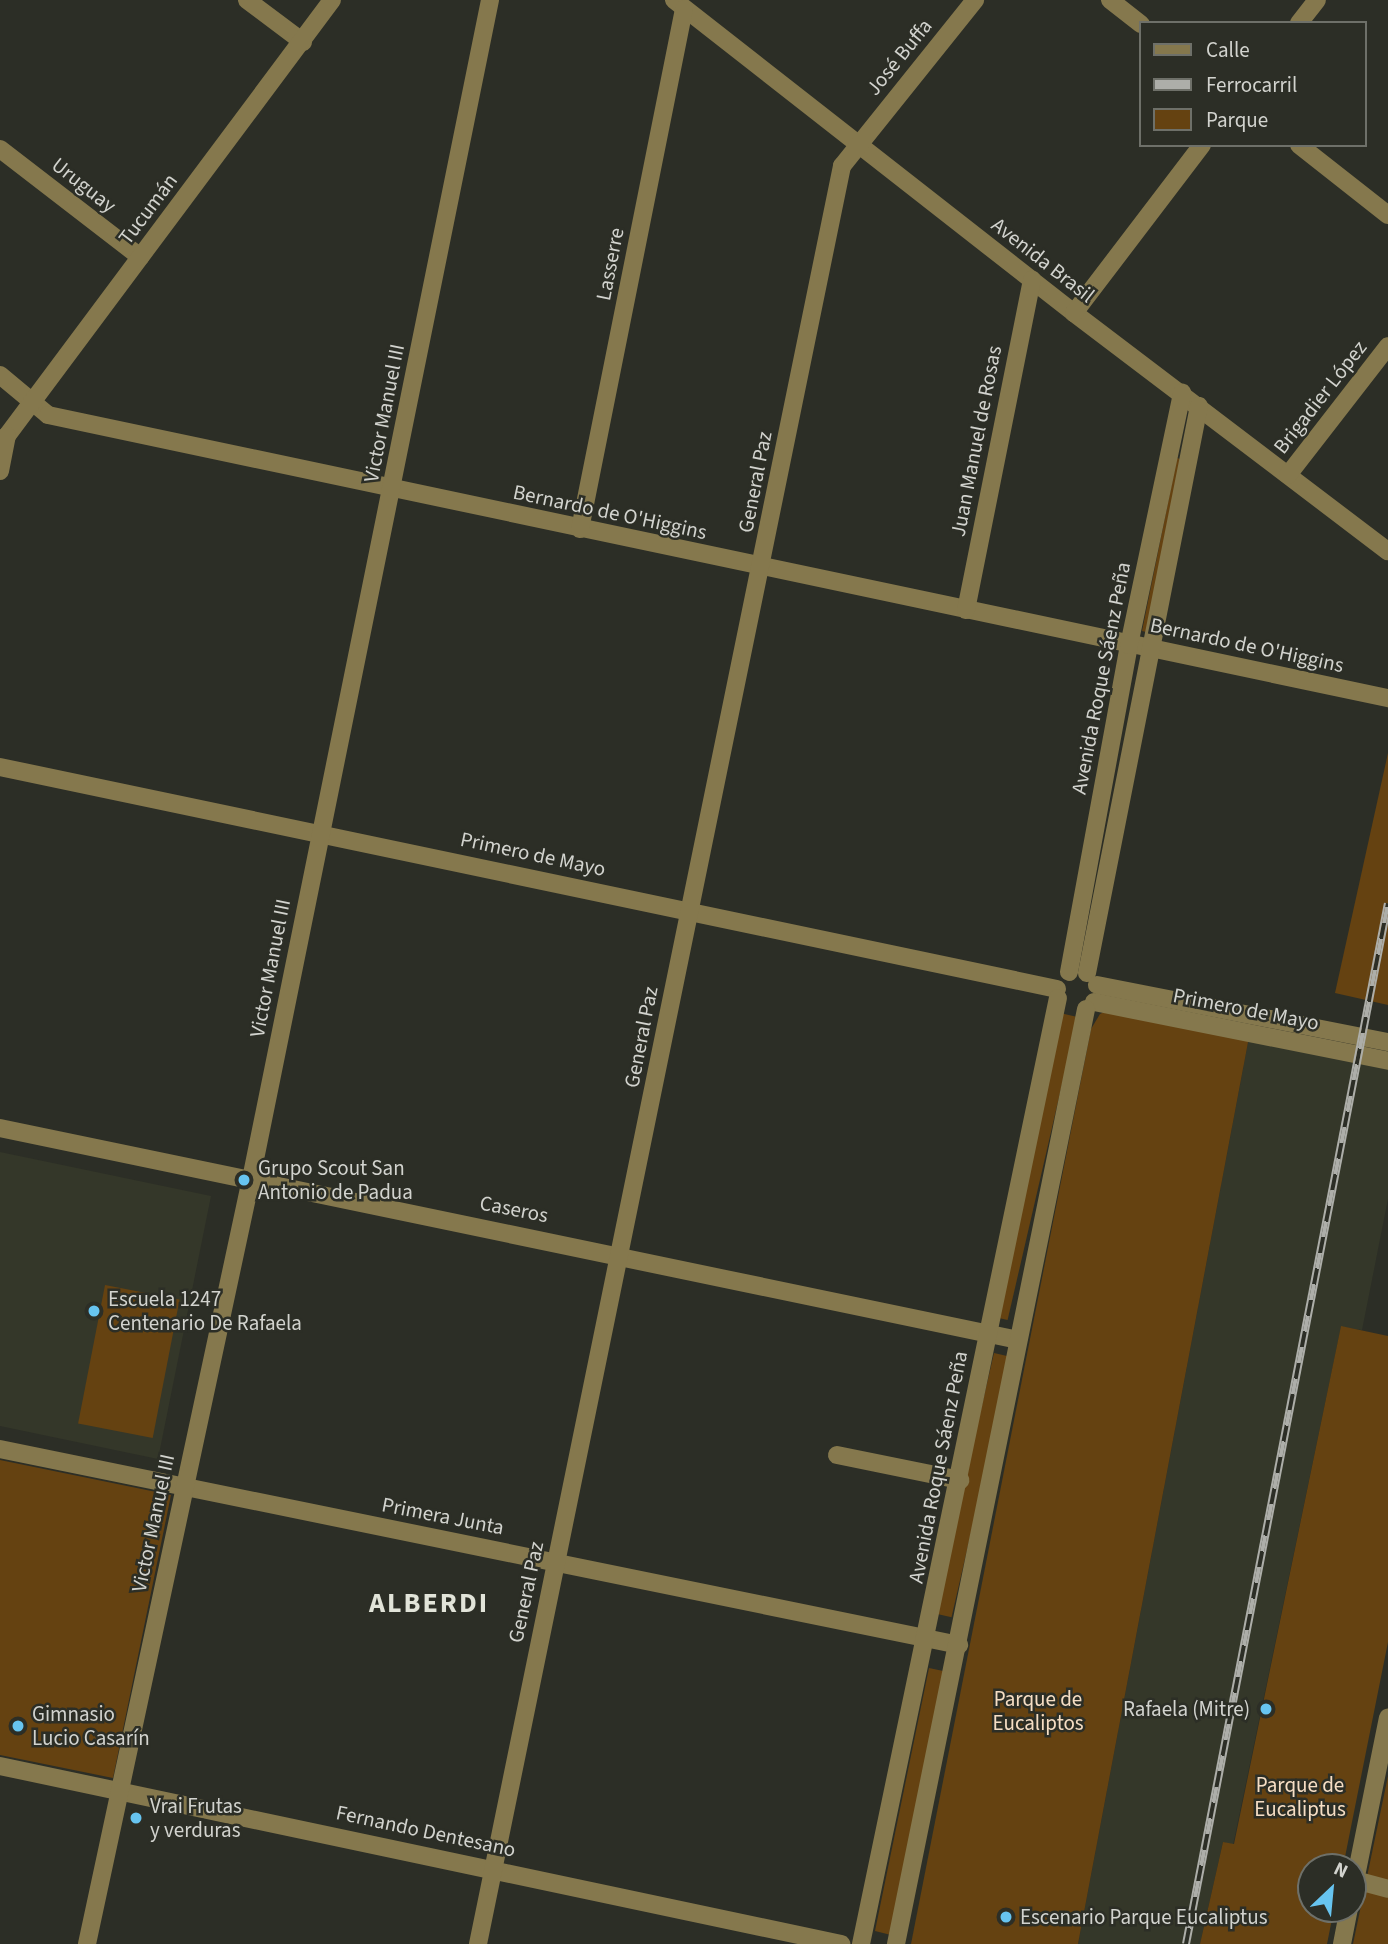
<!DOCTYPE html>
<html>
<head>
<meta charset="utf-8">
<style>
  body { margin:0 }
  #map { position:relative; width:1388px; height:1944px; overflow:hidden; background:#2c2e26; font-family:"Source Sans 3",sans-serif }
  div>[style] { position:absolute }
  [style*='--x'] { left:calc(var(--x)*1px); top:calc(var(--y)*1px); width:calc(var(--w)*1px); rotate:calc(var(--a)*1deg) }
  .built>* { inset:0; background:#343729 }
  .green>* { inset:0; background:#654211; transform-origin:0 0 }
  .minor>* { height:18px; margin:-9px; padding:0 9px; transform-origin:9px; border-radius:9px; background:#85784d }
  .rail>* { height:8px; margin-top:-4px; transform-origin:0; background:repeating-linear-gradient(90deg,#2c2e26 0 16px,#adaea9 0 32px); box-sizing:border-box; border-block:2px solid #adaea9 }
  .dots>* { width:19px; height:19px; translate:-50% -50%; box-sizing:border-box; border:4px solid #2c2e26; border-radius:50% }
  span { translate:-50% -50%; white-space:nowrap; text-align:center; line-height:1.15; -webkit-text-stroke:5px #2c2e26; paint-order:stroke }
  .street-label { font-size:21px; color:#d2d3ce }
  .poi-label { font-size:21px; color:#d2d3ce }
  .left { translate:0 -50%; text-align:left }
  .right { translate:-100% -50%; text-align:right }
  .park-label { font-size:21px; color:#f6dec4 }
  .district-label { font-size:28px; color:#e2e4d9; font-weight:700; letter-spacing:2px }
  .legend { position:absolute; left:1139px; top:21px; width:228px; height:126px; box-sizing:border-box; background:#2c2e26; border:2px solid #6e7069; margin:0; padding:9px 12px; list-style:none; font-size:21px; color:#d2d3ce }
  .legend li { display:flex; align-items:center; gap:14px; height:35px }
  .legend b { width:35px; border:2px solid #6e7069 }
  .north { position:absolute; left:1297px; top:1853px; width:70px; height:70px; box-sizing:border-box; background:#2c2e26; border:2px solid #6e7069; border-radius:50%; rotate:26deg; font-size:19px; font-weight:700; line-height:28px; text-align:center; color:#d2d3ce }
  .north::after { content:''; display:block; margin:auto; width:24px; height:32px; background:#67c4f0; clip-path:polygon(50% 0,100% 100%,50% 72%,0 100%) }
</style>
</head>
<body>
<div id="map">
  <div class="built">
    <div style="clip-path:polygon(1249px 1037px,1388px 1064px,1388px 1199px,1362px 1330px,1341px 1327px,1233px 1845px,1223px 1842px,1200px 1944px,1078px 1944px)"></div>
    <div style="clip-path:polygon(0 1152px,211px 1196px,158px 1459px,0 1426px)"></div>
  </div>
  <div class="green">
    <div style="clip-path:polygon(1177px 458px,1180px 459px,1146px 632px,1142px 631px)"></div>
    <div style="clip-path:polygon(1388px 753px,1388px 1005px,1335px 993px)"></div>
    <div style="clip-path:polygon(1114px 1007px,1249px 1037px,1078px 1944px,911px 1944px,1091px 1029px,1100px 1014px)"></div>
    <div style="left:1060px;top:1013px;width:18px;height:311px;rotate:13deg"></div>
    <div style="left:105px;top:1285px;width:76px;height:141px;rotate:11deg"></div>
    <div style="clip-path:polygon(1341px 1326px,1388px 1336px,1388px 1642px,1343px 1867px,1311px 1867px,1311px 1909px,1334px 1909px,1327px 1944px,1200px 1944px,1223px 1842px,1234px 1844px)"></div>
    <div style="left:994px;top:1353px;width:18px;height:267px;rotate:13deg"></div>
    <div style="clip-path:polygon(0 1460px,171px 1495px,113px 1778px,0 1755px)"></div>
    <div style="clip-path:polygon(929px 1668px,948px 1672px,891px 1935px,875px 1931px)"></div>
    <div style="clip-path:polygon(1388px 1776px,1388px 1944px,1353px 1944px)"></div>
  </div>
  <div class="minor">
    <div style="--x:247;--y:0;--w:70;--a:36.9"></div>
    <div style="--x:674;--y:0;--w:508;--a:38.04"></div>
    <div style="--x:1074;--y:313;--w:394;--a:37.2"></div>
    <div style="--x:1110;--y:0;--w:39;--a:38"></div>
    <div style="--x:1299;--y:23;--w:29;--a:-52"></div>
    <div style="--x:1299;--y:145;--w:113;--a:38.2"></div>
    <div style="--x:0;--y:149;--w:177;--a:37.6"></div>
    <div style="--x:1074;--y:313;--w:211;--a:-52.7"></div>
    <div style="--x:0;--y:375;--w:62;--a:39.8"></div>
    <div style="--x:48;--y:415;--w:1370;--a:11.93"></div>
    <div style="--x:0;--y:445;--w:555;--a:-53.27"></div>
    <div style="--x:0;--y:471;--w:36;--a:-79"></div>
    <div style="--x:1288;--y:475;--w:163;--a:-52.2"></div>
    <div style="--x:580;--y:529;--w:530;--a:-78.69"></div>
    <div style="--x:966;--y:610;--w:337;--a:-78.7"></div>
    <div style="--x:0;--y:767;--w:1080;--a:11.86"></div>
    <div style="--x:1069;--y:972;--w:332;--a:-79.6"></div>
    <div style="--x:1129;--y:645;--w:258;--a:-78.1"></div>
    <div style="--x:1087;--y:973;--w:578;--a:-78.83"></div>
    <div style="--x:1097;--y:985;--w:297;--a:11.1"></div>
    <div style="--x:1094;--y:1002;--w:300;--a:11.3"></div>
    <div style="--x:0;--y:1128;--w:1040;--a:11.76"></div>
    <div style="--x:0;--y:1449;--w:979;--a:11.55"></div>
    <div style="--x:837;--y:1455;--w:126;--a:11.5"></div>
    <div style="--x:0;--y:1766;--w:860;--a:11.95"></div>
    <div style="--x:1355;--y:1880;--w:34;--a:15"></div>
    <div style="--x:1353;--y:1891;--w:177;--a:-78.6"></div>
    <div style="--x:87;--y:1944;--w:782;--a:-77.9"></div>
    <div style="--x:251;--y:1179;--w:1203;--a:-78.54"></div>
    <div style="--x:478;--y:1944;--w:1815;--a:-78.43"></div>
    <div style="--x:842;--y:166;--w:213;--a:-51.3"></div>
    <div style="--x:861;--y:1944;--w:966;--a:-78.24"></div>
    <div style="--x:896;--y:1944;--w:954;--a:-78.51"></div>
    <div style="--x:1342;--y:1944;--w:36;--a:-79"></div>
  </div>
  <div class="rail">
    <div style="--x:1186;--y:1944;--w:1060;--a:-79.02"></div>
  </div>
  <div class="dots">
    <div style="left:244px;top:1180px;background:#67c4f0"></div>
    <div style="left:94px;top:1311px;background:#67c4f0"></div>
    <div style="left:1266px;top:1709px;background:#67c4f0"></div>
    <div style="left:18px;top:1726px;background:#67c4f0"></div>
    <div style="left:136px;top:1818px;background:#67c4f0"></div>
    <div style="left:1006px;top:1917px;background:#67c4f0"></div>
  </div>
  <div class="street-label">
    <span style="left:899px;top:57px;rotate:-51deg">José Buffa</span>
    <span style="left:84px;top:185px;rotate:38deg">Uruguay</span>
    <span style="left:148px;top:209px;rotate:-53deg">Tucumán</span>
    <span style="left:1043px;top:260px;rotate:38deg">Avenida Brasil</span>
    <span style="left:610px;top:264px;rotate:-79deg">Lasserre</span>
    <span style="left:1320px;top:397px;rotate:-52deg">Brigadier López</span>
    <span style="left:384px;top:413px;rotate:-79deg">Victor Manuel III</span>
    <span style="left:976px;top:441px;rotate:-79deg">Juan Manuel de Rosas</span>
    <span style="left:755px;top:482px;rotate:-79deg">General Paz</span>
    <span style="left:610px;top:512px;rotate:12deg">Bernardo de O'Higgins</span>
    <span style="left:1247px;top:645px;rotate:12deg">Bernardo de O'Higgins</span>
    <span style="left:1101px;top:678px;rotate:-79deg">Avenida Roque Sáenz Peña</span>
    <span style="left:533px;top:854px;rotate:12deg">Primero de Mayo</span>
    <span style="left:270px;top:968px;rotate:-79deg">Victor Manuel III</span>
    <span style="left:1246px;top:1009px;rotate:11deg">Primero de Mayo</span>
    <span style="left:641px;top:1037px;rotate:-79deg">General Paz</span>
    <span style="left:514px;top:1209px;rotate:11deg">Caseros</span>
    <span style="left:938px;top:1467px;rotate:-79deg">Avenida Roque Sáenz Peña</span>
    <span style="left:443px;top:1516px;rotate:11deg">Primera Junta</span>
    <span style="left:153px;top:1523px;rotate:-78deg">Victor Manuel III</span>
    <span style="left:526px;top:1592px;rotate:-78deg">General Paz</span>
    <span style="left:426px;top:1831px;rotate:12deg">Fernando Dentesano</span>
  </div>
  <div class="poi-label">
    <span class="left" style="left:258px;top:1180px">Grupo Scout San<br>Antonio de Padua</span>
    <span class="left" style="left:108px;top:1311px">Escuela 1247<br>Centenario De Rafaela</span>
    <span class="right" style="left:1250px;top:1709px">Rafaela (Mitre)</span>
    <span class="left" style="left:32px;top:1726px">Gimnasio<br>Lucio Casarín</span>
    <span class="left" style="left:150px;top:1818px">Vrai Frutas<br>y verduras</span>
    <span class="left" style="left:1020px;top:1917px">Escenario Parque Eucaliptus</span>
  </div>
  <div class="park-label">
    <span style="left:1038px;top:1711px">Parque de<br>Eucaliptos</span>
    <span style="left:1300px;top:1797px">Parque de<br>Eucaliptus</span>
  </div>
  <div class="district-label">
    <span style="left:429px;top:1603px">ALBERDI</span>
  </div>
  <ul class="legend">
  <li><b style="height:9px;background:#85784d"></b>Calle</li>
  <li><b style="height:9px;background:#adaea9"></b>Ferrocarril</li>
  <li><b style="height:19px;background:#654211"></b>Parque</li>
  </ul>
  <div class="north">N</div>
</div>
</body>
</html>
